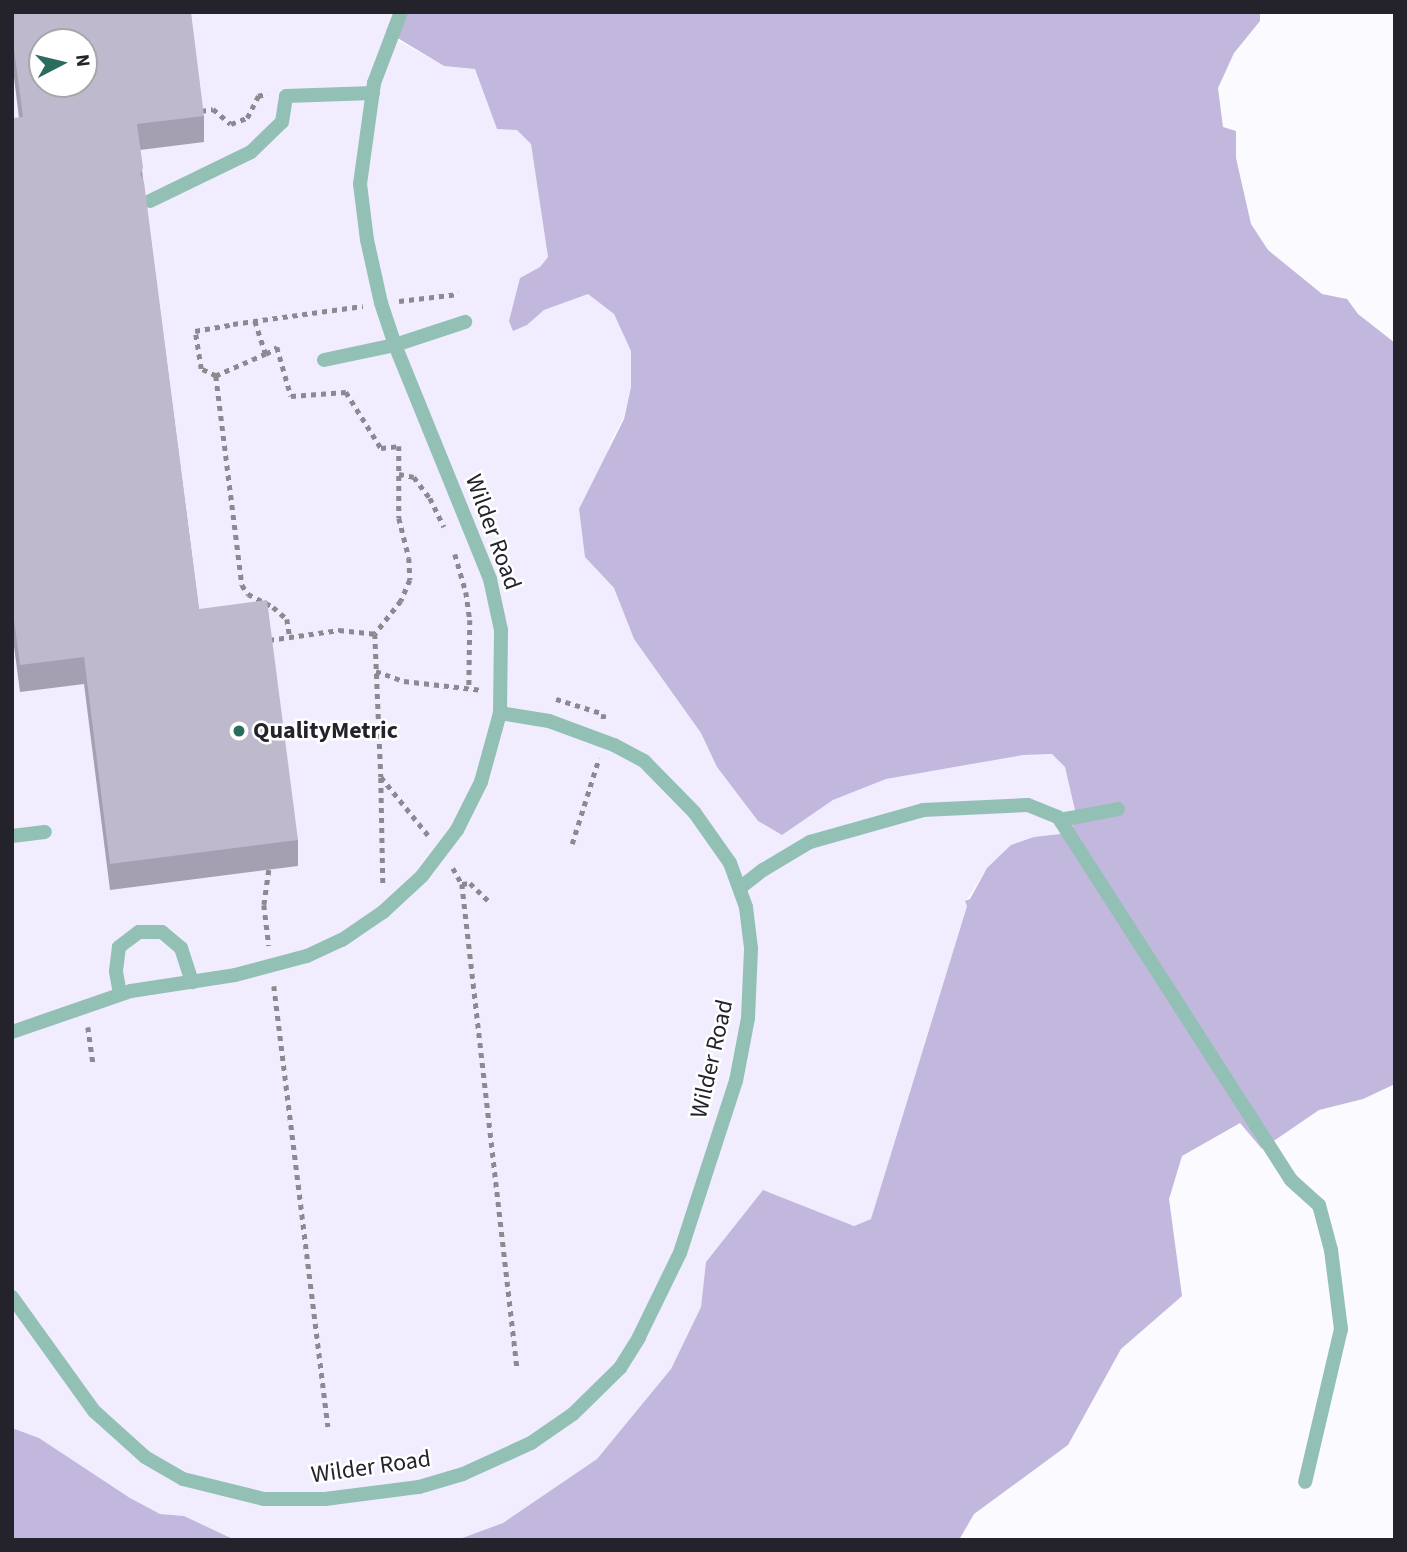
<!DOCTYPE html>
<html>
<head>
<meta charset="utf-8">
<style>
  body { margin:0 }
  #map { position:relative; width:1407px; height:1552px; overflow:hidden; background:#fbfaff; font-family:"Source Sans 3",sans-serif }
  div>[style] { position:absolute }
  [style*='--x'] { left:calc(var(--x)*1px); top:calc(var(--y)*1px); width:calc(var(--w)*1px); rotate:calc(var(--a)*1deg) }
  .built>* { inset:0; background:#f1edfe }
  .forest>* { inset:0; background:#c2b7dc }
  .path>* { height:4.5px; margin-top:-2.25px; transform-origin:0; background:repeating-linear-gradient(90deg,#8c8a91 0 5px,transparent 0 10px) }
  .service>* { height:14px; margin:-7px; padding:0 7px; transform-origin:7px; border-radius:7px; background:#93c0b4 }
  .wall>* { inset:0; background:#a49fb1 }
  .building>* { inset:0; background:#bfb9ce }
  .dots>* { width:19px; height:19px; translate:-50% -50%; box-sizing:border-box; border:4px solid #fff; border-radius:50% }
  span { translate:-50% -50%; white-space:nowrap; text-align:center; line-height:1.15; -webkit-text-stroke:5px #fff; paint-order:stroke }
  .street-label { font-size:24px; color:#24222a }
  .poi-label { font-size:24px; color:#24222a; font-weight:700 }
  .left { translate:0 -50%; text-align:left }
  .frame { position:absolute; inset:0; border:14px solid #24222a; pointer-events:none }
  .north { position:absolute; left:28px; top:28px; width:70px; height:70px; box-sizing:border-box; background:#fff; border:2px solid #a7a7aa; border-radius:50%; rotate:83deg; font-size:19px; font-weight:700; line-height:28px; text-align:center; color:#24222a }
  .north::after { content:''; display:block; margin:auto; width:24px; height:32px; background:#2a6d5e; clip-path:polygon(50% 0,100% 100%,50% 72%,0 100%) }
</style>
</head>
<body>
<div id="map">
  <div class="built">
    <div style="clip-path:polygon(evenodd,12px 12px,394px 12px,386px 31px,399px 41px,444px 66px,475px 69px,497px 129px,517px 130px,531px 144px,548px 257px,540px 267px,520px 278px,527px 325px,544px 310px,588px 294px,614px 314px,632px 351px,631px 387px,623px 419px,610px 442px,585px 557px,614px 588px,634px 639px,701px 733px,717px 767px,758px 821px,782px 835px,833px 800px,886px 779px,1023px 755px,1052px 754px,1065px 767px,1073px 789px,1075px 810px,1073px 825px,1060px 834px,1034px 837px,987px 868px,966px 901px,967px 905px,871px 1219px,854px 1226px,763px 1190px,706px 1262px,701px 1307px,671px 1369px,597px 1459px,503px 1523px,457px 1540px,235px 1540px,184px 1516px,160px 1514px,130px 1498px,39px 1438px,12px 1428px,12px 12px,42px 42px,84px 42px,84px 84px,42px 84px,42px 42px)"></div>
  </div>
  <div class="forest">
    <div style="clip-path:polygon(394px 12px,1260px 12px,1260px 21px,1234px 53px,1218px 88px,1223px 127px,1236px 131px,1236px 158px,1251px 224px,1268px 250px,1322px 294px,1347px 299px,1358px 314px,1395px 343px,1395px 1084px,1363px 1099px,1319px 1110px,1262px 1149px,1240px 1123px,1182px 1156px,1169px 1199px,1182px 1296px,1121px 1349px,1068px 1445px,974px 1514px,959px 1540px,457px 1540px,503px 1523px,597px 1459px,671px 1369px,701px 1307px,706px 1262px,763px 1190px,854px 1226px,871px 1219px,967px 906px,965px 901px,970px 899px,987px 868px,1011px 845px,1034px 837px,1060px 834px,1073px 825px,1075px 810px,1065px 767px,1052px 754px,1023px 755px,886px 779px,833px 800px,782px 835px,758px 821px,717px 767px,701px 733px,634px 639px,614px 588px,585px 557px,579px 509px,624px 419px,631px 387px,631px 351px,614px 314px,588px 294px,544px 310px,527px 325px,513px 331px,509px 321px,520px 278px,540px 267px,548px 257px,531px 144px,517px 130px,497px 129px,475px 69px,444px 66px,386px 31px)"></div>
    <div style="clip-path:polygon(12px 1428px,39px 1438px,130px 1498px,160px 1514px,184px 1516px,235px 1540px,12px 1540px)"></div>
  </div>
  <div class="path">
    <div style="--x:201;--y:111;--w:12;--a:-9"></div>
    <div style="--x:213;--y:109;--w:23;--a:40"></div>
    <div style="--x:231;--y:124;--w:17;--a:-21"></div>
    <div style="--x:247;--y:118;--w:25;--a:-63"></div>
    <div style="--x:258;--y:96;--w:10;--a:-17"></div>
    <div style="--x:399;--y:301;--w:60;--a:-6.7"></div>
    <div style="--x:255;--y:321;--w:35;--a:72"></div>
    <div style="--x:266;--y:354;--w:55;--a:156.3"></div>
    <div style="--x:216;--y:376;--w:17;--a:-155"></div>
    <div style="--x:201;--y:369;--w:38;--a:-99"></div>
    <div style="--x:195;--y:331;--w:39;--a:-10"></div>
    <div style="--x:233;--y:324;--w:131;--a:-7.9"></div>
    <div style="--x:266;--y:354;--w:13;--a:-32"></div>
    <div style="--x:277;--y:347;--w:51;--a:74.1"></div>
    <div style="--x:291;--y:396;--w:55;--a:-4.2"></div>
    <div style="--x:346;--y:392;--w:66;--a:58"></div>
    <div style="--x:381;--y:448;--w:18;--a:-6"></div>
    <div style="--x:399;--y:446;--w:72;--a:90"></div>
    <div style="--x:399;--y:518;--w:41;--a:76"></div>
    <div style="--x:409;--y:558;--w:22;--a:87"></div>
    <div style="--x:410;--y:580;--w:23;--a:113"></div>
    <div style="--x:401;--y:601;--w:42;--a:128.2"></div>
    <div style="--x:216;--y:376;--w:211;--a:82.9"></div>
    <div style="--x:242;--y:585;--w:11;--a:56"></div>
    <div style="--x:248;--y:594;--w:28;--a:27"></div>
    <div style="--x:273;--y:607;--w:18;--a:41"></div>
    <div style="--x:287;--y:619;--w:18;--a:81"></div>
    <div style="--x:399;--y:474;--w:15;--a:11"></div>
    <div style="--x:414;--y:477;--w:26;--a:53"></div>
    <div style="--x:430;--y:498;--w:32;--a:64"></div>
    <div style="--x:455;--y:554;--w:40;--a:74"></div>
    <div style="--x:466;--y:592;--w:28;--a:82"></div>
    <div style="--x:470;--y:620;--w:68;--a:90.8"></div>
    <div style="--x:269;--y:640;--w:71;--a:-8.1"></div>
    <div style="--x:339;--y:630;--w:36;--a:6"></div>
    <div style="--x:375;--y:634;--w:143;--a:87.6"></div>
    <div style="--x:381;--y:777;--w:75;--a:51"></div>
    <div style="--x:376;--y:671;--w:30;--a:20"></div>
    <div style="--x:404;--y:681;--w:79;--a:6.6"></div>
    <div style="--x:556;--y:699;--w:50;--a:17.4"></div>
    <div style="--x:604;--y:714;--w:8;--a:97"></div>
    <div style="--x:381;--y:778;--w:105;--a:88.9"></div>
    <div style="--x:572;--y:844;--w:90;--a:-72.6"></div>
    <div style="--x:453;--y:868;--w:18;--a:61"></div>
    <div style="--x:462;--y:884;--w:487;--a:83.5"></div>
    <div style="--x:269;--y:870;--w:35;--a:98"></div>
    <div style="--x:264;--y:905;--w:41;--a:83"></div>
    <div style="--x:462;--y:884;--w:8;--a:-7"></div>
    <div style="--x:470;--y:883;--w:28;--a:44"></div>
    <div style="--x:274;--y:986;--w:444;--a:83"></div>
    <div style="--x:88;--y:1027;--w:37;--a:82"></div>
  </div>
  <div class="service">
    <div style="--x:150;--y:201;--w:112;--a:-25.9"></div>
    <div style="--x:251;--y:152;--w:43;--a:-44.1"></div>
    <div style="--x:282;--y:122;--w:26;--a:-81"></div>
    <div style="--x:286;--y:96;--w:87;--a:-2"></div>
    <div style="--x:324;--y:360;--w:73;--a:-11.9"></div>
    <div style="--x:395;--y:345;--w:74;--a:-18.2"></div>
    <div style="--x:1060;--y:820;--w:59;--a:-10.7"></div>
    <div style="--x:12;--y:836;--w:33;--a:-7"></div>
    <div style="--x:741;--y:887;--w:28;--a:-38"></div>
    <div style="--x:763;--y:870;--w:55;--a:-30.8"></div>
    <div style="--x:810;--y:842;--w:117;--a:-15.8"></div>
    <div style="--x:923;--y:810;--w:105;--a:-2.7"></div>
    <div style="--x:1028;--y:805;--w:32;--a:22"></div>
    <div style="--x:1058;--y:817;--w:431;--a:57.3"></div>
    <div style="--x:1291;--y:1180;--w:38;--a:42"></div>
    <div style="--x:1319;--y:1205;--w:47;--a:75.1"></div>
    <div style="--x:1331;--y:1250;--w:80;--a:82.8"></div>
    <div style="--x:1341;--y:1329;--w:157;--a:103.2"></div>
    <div style="--x:120;--y:994;--w:23;--a:-100"></div>
    <div style="--x:116;--y:971;--w:24;--a:-83"></div>
    <div style="--x:119;--y:947;--w:25;--a:-37"></div>
    <div style="--x:139;--y:932;--w:23;--a:0"></div>
    <div style="--x:162;--y:932;--w:25;--a:40"></div>
    <div style="--x:181;--y:948;--w:36;--a:72"></div>
    <div style="--x:12;--y:1032;--w:126;--a:-19"></div>
    <div style="--x:131;--y:991;--w:105;--a:-8.7"></div>
    <div style="--x:235;--y:975;--w:74;--a:-14.8"></div>
    <div style="--x:307;--y:956;--w:38;--a:-25"></div>
    <div style="--x:342;--y:940;--w:50;--a:-34.3"></div>
    <div style="--x:383;--y:912;--w:53;--a:-42.7"></div>
    <div style="--x:422;--y:876;--w:58;--a:-52.7"></div>
    <div style="--x:457;--y:830;--w:54;--a:-63.4"></div>
    <div style="--x:481;--y:782;--w:72;--a:-74.6"></div>
    <div style="--x:12;--y:1297;--w:140;--a:54.3"></div>
    <div style="--x:94;--y:1411;--w:69;--a:42"></div>
    <div style="--x:145;--y:1457;--w:44;--a:30.1"></div>
    <div style="--x:183;--y:1479;--w:83;--a:13.9"></div>
    <div style="--x:264;--y:1499;--w:61;--a:0"></div>
    <div style="--x:325;--y:1499;--w:95;--a:-7.3"></div>
    <div style="--x:419;--y:1487;--w:46;--a:-16.5"></div>
    <div style="--x:463;--y:1474;--w:75;--a:-24.5"></div>
    <div style="--x:531;--y:1443;--w:51;--a:-34.6"></div>
    <div style="--x:573;--y:1414;--w:66;--a:-44.4"></div>
    <div style="--x:620;--y:1368;--w:36;--a:-58"></div>
    <div style="--x:639;--y:1337;--w:93;--a:-64"></div>
    <div style="--x:680;--y:1253;--w:181;--a:-72"></div>
    <div style="--x:736;--y:1081;--w:64;--a:-79.2"></div>
    <div style="--x:748;--y:1018;--w:70;--a:-87.5"></div>
    <div style="--x:751;--y:948;--w:41;--a:-97"></div>
    <div style="--x:746;--y:907;--w:47;--a:-110"></div>
    <div style="--x:730;--y:863;--w:62;--a:-125.2"></div>
    <div style="--x:694;--y:812;--w:71;--a:-134.4"></div>
    <div style="--x:644;--y:761;--w:34;--a:-152"></div>
    <div style="--x:614;--y:745;--w:69;--a:-159.7"></div>
    <div style="--x:549;--y:721;--w:50;--a:-170.7"></div>
    <div style="--x:500;--y:713;--w:83;--a:-89.3"></div>
    <div style="--x:501;--y:630;--w:52;--a:-102.2"></div>
    <div style="--x:490;--y:579;--w:253;--a:-112.1"></div>
    <div style="--x:395;--y:345;--w:44;--a:-108.4"></div>
    <div style="--x:381;--y:303;--w:65;--a:-102.5"></div>
    <div style="--x:367;--y:240;--w:56;--a:-97.1"></div>
    <div style="--x:360;--y:184;--w:102;--a:-82.1"></div>
    <div style="--x:374;--y:83;--w:76;--a:-69.2"></div>
  </div>
  <div class="wall">
    <div style="clip-path:polygon(12px 12px,204px 116px,204px 142px,140px 150px,143px 179px,199px 609px,298px 840px,298px 866px,110px 890px,84px 684px,20px 692px,12px 631px,12px 118px,19px 118px,12px 61px)"></div>
  </div>
  <div class="building">
    <div style="clip-path:polygon(evenodd,12px 12px,191px 12px,204px 116px,137px 124px,143px 168px,140px 174px,144px 182px,199px 609px,267px 600px,298px 840px,110px 864px,84px 657px,20px 665px,12px 604px,12px 118px,23px 117px,12px 34px,12px 12px,42px 42px,84px 42px,84px 84px,42px 84px,42px 42px)"></div>
  </div>
  <div class="dots">
    <div style="left:239px;top:731px;background:#2a6d5e"></div>
  </div>
  <div class="street-label">
    <span style="left:493px;top:532px;rotate:70deg">Wilder Road</span>
    <span style="left:712px;top:1059px;rotate:-77deg">Wilder Road</span>
    <span style="left:371px;top:1467px;rotate:-8deg">Wilder Road</span>
  </div>
  <div class="poi-label">
    <span class="left" style="left:253px;top:731px">QualityMetric</span>
  </div>
  <div class="frame"></div>
  <div class="north">N</div>
</div>
</body>
</html>
